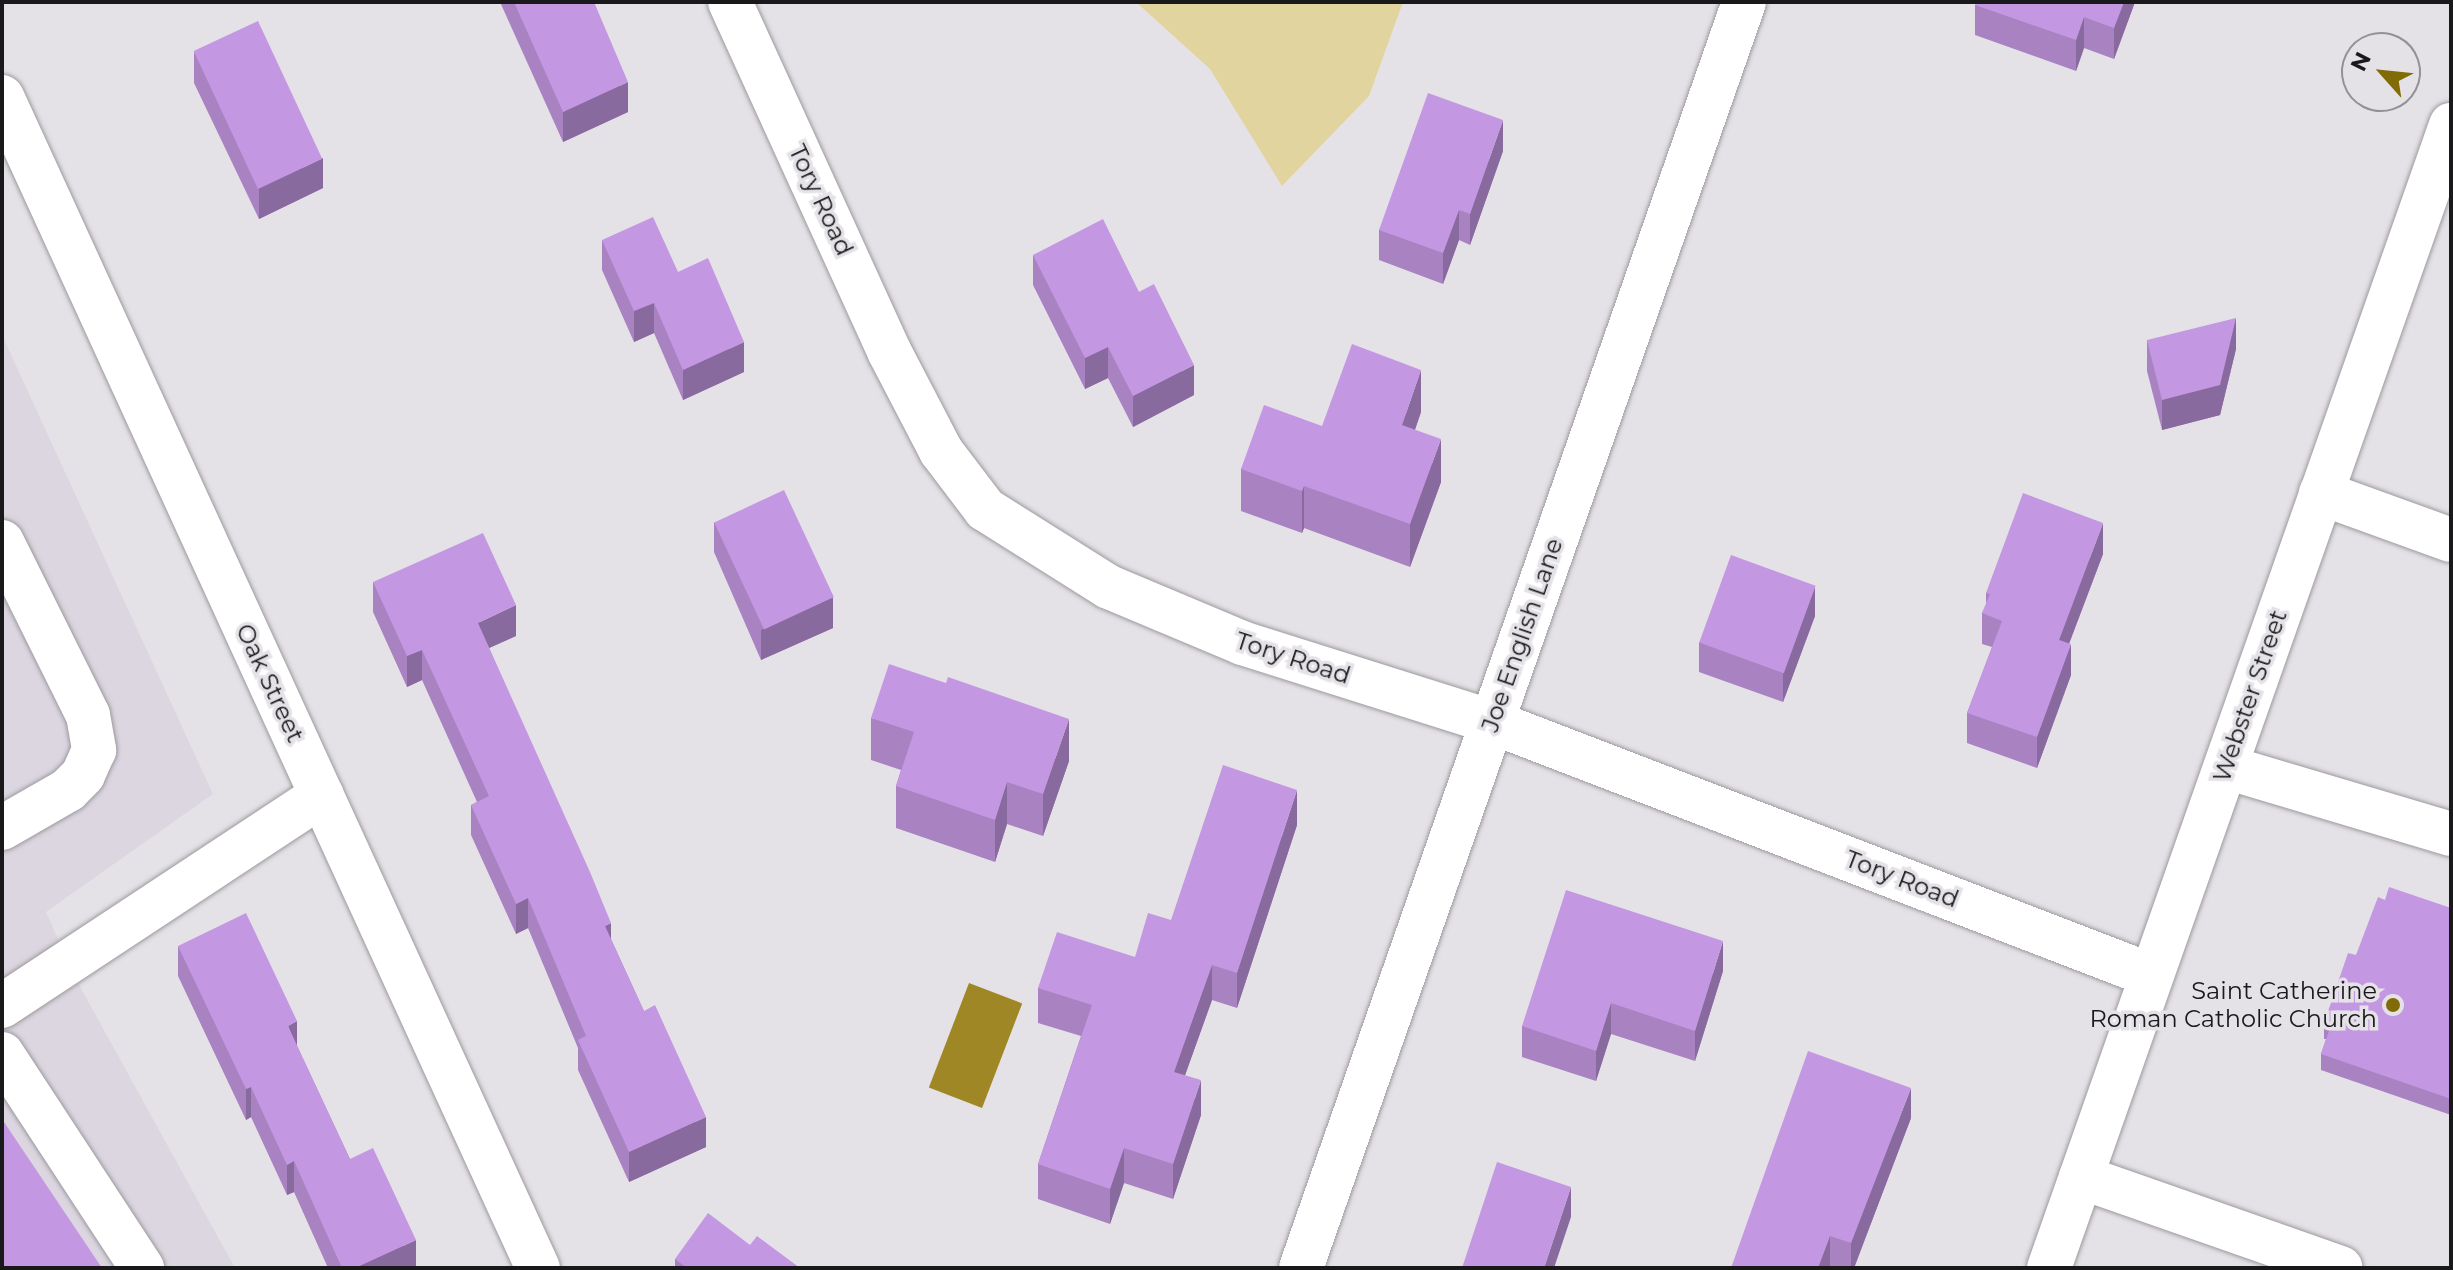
<!DOCTYPE html>
<html>
<head>
<meta charset="utf-8">
<style>
  body { margin:0 }
  #map { position:relative; width:2453px; height:1270px; overflow:hidden; background:#e5e2e7; font-family:Montserrat,sans-serif }
  div>[style] { position:absolute }
  [style*='--x'] { left:calc(var(--x)*1px); top:calc(var(--y)*1px); width:calc(var(--w)*1px); rotate:calc(var(--a)*1deg) }
  .built>* { inset:0; background:#dcd6e1 }
  .green>* { inset:0; background:#e2d49f }
  .water>* { inset:0; background:#9f8726; transform-origin:0 0 }
  .roads { filter:drop-shadow(0 0 2px #9c9a9e) drop-shadow(0 0 2px #9c9a9e) }
  .minor>* { height:44px; margin:-22px; padding:0 22px; transform-origin:22px; border-radius:22px; background:#fff }
  .wall>* { inset:0; background:#a982c2 }
  .shaded-wall>* { inset:0; background:#896a9e }
  .building>* { inset:0; background:#c497e2; transform-origin:0 0 }
  .dots>* { width:22px; height:22px; translate:-50% -50%; box-sizing:border-box; border:4px solid #e5e2e7; border-radius:50% }
  span { translate:-50% -50%; white-space:nowrap; text-align:center; line-height:1.15; -webkit-text-stroke:7px #e5e2e7; paint-order:stroke }
  .street-label { font-size:24px; color:#19181a }
  .poi-label { font-size:24px; color:#19181a }
  .right { translate:-100% -50%; text-align:right }
  .frame { position:absolute; inset:0; border:4px solid #19181a; pointer-events:none }
  .north { position:absolute; left:2341px; top:32px; width:80px; height:80px; box-sizing:border-box; background:#e5e2e7; border:2px solid #939195; border-radius:50%; rotate:297deg; font-size:22px; font-weight:700; line-height:32px; text-align:center; color:#19181a }
  .north::after { content:''; display:block; margin:auto; width:28px; height:36px; background:#816b06; clip-path:polygon(50% 0,100% 100%,50% 72%,0 100%) }
</style>
</head>
<body>
<div id="map">
  <div class="built">
    <div style="clip-path:polygon(2px 335px,213px 794px,46px 912px,77px 981px,235px 1268px,2px 1268px)"></div>
  </div>
  <div class="green">
    <div style="clip-path:polygon(1136px 2px,1403px 2px,1369px 96px,1282px 186px,1210px 69px)"></div>
  </div>
  <div class="water">
    <div style="left:969px;top:983px;width:57px;height:112px;rotate:21deg"></div>
  </div>
  <div class="roads">
    <div class="minor">
      <div style="--x:730;--y:2;--w:384;--a:65.5"></div>
      <div style="--x:889;--y:351;--w:113;--a:62.5"></div>
      <div style="--x:941;--y:451;--w:73;--a:52.8"></div>
      <div style="--x:985;--y:509;--w:146;--a:32.2"></div>
      <div style="--x:1109;--y:587;--w:144;--a:22.8"></div>
      <div style="--x:1242;--y:643;--w:262;--a:17.5"></div>
      <div style="--x:1492;--y:722;--w:705;--a:21.03"></div>
      <div style="--x:2;--y:97;--w:1288;--a:65.41"></div>
      <div style="--x:2321;--y:493;--w:138;--a:19.9"></div>
      <div style="--x:2;--y:542;--w:193;--a:63.6"></div>
      <div style="--x:88;--y:715;--w:36;--a:80"></div>
      <div style="--x:94;--y:750;--w:27;--a:114"></div>
      <div style="--x:83;--y:775;--w:21;--a:135"></div>
      <div style="--x:68;--y:790;--w:76;--a:150.1"></div>
      <div style="--x:2226;--y:767;--w:235;--a:16.6"></div>
      <div style="--x:2;--y:1006;--w:383;--a:-33.4"></div>
      <div style="--x:2;--y:1054;--w:256;--a:56.8"></div>
      <div style="--x:2081;--y:1177;--w:275;--a:19.3"></div>
      <div style="--x:1301;--y:1268;--w:1341;--a:-70.71"></div>
      <div style="--x:2049;--y:1268;--w:1212;--a:-70.62"></div>
    </div>
  </div>
  <div class="wall">
    <div style="clip-path:polygon(500px 2px,594px 2px,628px 112px,563px 142px)"></div>
    <div style="clip-path:polygon(2135px 2px,2114px 59px,2084px 48px,2076px 71px,1975px 35px,1975px 5px)"></div>
    <div style="clip-path:polygon(194px 52px,323px 188px,259px 219px,194px 83px)"></div>
    <div style="clip-path:polygon(1503px 151px,1470px 245px,1459px 240px,1443px 284px,1379px 260px,1379px 230px)"></div>
    <div style="clip-path:polygon(602px 240px,678px 272px,744px 372px,683px 400px,654px 333px,634px 342px,602px 270px)"></div>
    <div style="clip-path:polygon(1033px 255px,1139px 292px,1194px 395px,1133px 427px,1108px 378px,1085px 389px,1033px 285px)"></div>
    <div style="clip-path:polygon(2147px 340px,2236px 349px,2220px 415px,2162px 430px,2147px 371px)"></div>
    <div style="clip-path:polygon(1421px 412px,1415px 430px,1441px 482px,1410px 567px,1304px 528px,1302px 533px,1241px 511px,1241px 469px,1322px 426px)"></div>
    <div style="clip-path:polygon(714px 522px,833px 628px,761px 660px,714px 552px)"></div>
    <div style="clip-path:polygon(2103px 554px,2069px 644px,2071px 675px,2037px 768px,1967px 743px,1967px 713px,1992px 647px,1982px 644px,1982px 613px,1986px 605px,1986px 593px)"></div>
    <div style="clip-path:polygon(373px 582px,516px 636px,489px 648px,611px 939px,706px 1147px,629px 1182px,578px 1070px,578px 1048px,528px 928px,516px 934px,471px 835px,471px 805px,477px 802px,422px 680px,407px 687px,373px 612px)"></div>
    <div style="clip-path:polygon(1815px 616px,1783px 702px,1699px 672px,1699px 642px)"></div>
    <div style="clip-path:polygon(871px 718px,1069px 761px,1043px 836px,1007px 824px,995px 862px,896px 828px,896px 786px,901px 770px,871px 760px)"></div>
    <div style="clip-path:polygon(1297px 825px,1237px 1008px,1212px 1000px,1185px 1075px,1201px 1115px,1173px 1199px,1124px 1183px,1110px 1224px,1038px 1199px,1038px 1164px,1081px 1036px,1038px 1023px,1038px 988px,1135px 957px,1171px 920px)"></div>
    <div style="clip-path:polygon(2385px 900px,2451px 908px,2451px 1115px,2321px 1070px,2321px 1054px,2326px 1039px,2324px 1039px,2324px 1023px,2356px 955px)"></div>
    <div style="clip-path:polygon(178px 946px,297px 1046px,350px 1159px,416px 1268px,328px 1268px,294px 1192px,287px 1195px,251px 1117px,246px 1120px,178px 976px)"></div>
    <div style="clip-path:polygon(1723px 971px,1695px 1061px,1611px 1034px,1596px 1081px,1522px 1057px,1522px 1026px)"></div>
    <div style="clip-path:polygon(1911px 1118px,1854px 1268px,1834px 1268px,1830px 1266px,1731px 1268px)"></div>
    <div style="clip-path:polygon(750px 1245px,800px 1268px,675px 1268px,675px 1259px)"></div>
  </div>
  <div class="shaded-wall">
    <div style="clip-path:polygon(2124px 2px,2135px 2px,2114px 59px,2114px 28px)"></div>
    <div style="clip-path:polygon(2084px 17px,2084px 48px,2076px 71px,2076px 40px)"></div>
    <div style="clip-path:polygon(628px 82px,628px 112px,563px 142px,563px 112px)"></div>
    <div style="clip-path:polygon(1503px 120px,1503px 151px,1470px 245px,1470px 214px)"></div>
    <div style="clip-path:polygon(323px 158px,323px 188px,259px 219px,259px 189px)"></div>
    <div style="clip-path:polygon(1459px 210px,1459px 240px,1443px 284px,1443px 253px)"></div>
    <div style="clip-path:polygon(654px 303px,654px 333px,634px 342px,634px 311px)"></div>
    <div style="clip-path:polygon(2236px 318px,2236px 349px,2220px 415px,2162px 430px,2162px 400px)"></div>
    <div style="clip-path:polygon(744px 342px,744px 372px,683px 400px,683px 370px)"></div>
    <div style="clip-path:polygon(1108px 347px,1108px 378px,1085px 389px,1085px 358px)"></div>
    <div style="clip-path:polygon(1194px 365px,1194px 395px,1133px 427px,1133px 396px)"></div>
    <div style="clip-path:polygon(1421px 370px,1421px 412px,1402px 467px,1402px 425px)"></div>
    <div style="clip-path:polygon(1441px 439px,1441px 482px,1410px 567px,1410px 524px)"></div>
    <div style="clip-path:polygon(1304px 486px,1304px 528px,1302px 533px,1302px 491px)"></div>
    <div style="clip-path:polygon(2103px 523px,2103px 554px,2059px 670px,2059px 640px)"></div>
    <div style="clip-path:polygon(1815px 586px,1815px 616px,1783px 702px,1783px 672px)"></div>
    <div style="clip-path:polygon(833px 597px,833px 628px,761px 660px,761px 630px)"></div>
    <div style="clip-path:polygon(516px 605px,516px 636px,478px 653px,478px 623px)"></div>
    <div style="clip-path:polygon(2071px 644px,2071px 675px,2037px 768px,2037px 737px)"></div>
    <div style="clip-path:polygon(422px 650px,422px 680px,407px 687px,407px 656px)"></div>
    <div style="clip-path:polygon(1069px 719px,1069px 761px,1043px 836px,1043px 794px)"></div>
    <div style="clip-path:polygon(1007px 782px,1007px 824px,995px 862px,995px 820px)"></div>
    <div style="clip-path:polygon(1297px 790px,1297px 825px,1237px 1008px,1237px 973px)"></div>
    <div style="clip-path:polygon(528px 898px,528px 928px,516px 934px,516px 904px)"></div>
    <div style="clip-path:polygon(611px 923px,611px 954px,605px 926px)"></div>
    <div style="clip-path:polygon(1723px 941px,1723px 971px,1695px 1061px,1695px 1031px)"></div>
    <div style="clip-path:polygon(1212px 965px,1212px 1000px,1174px 1106px,1174px 1072px)"></div>
    <div style="clip-path:polygon(1611px 1003px,1611px 1034px,1596px 1081px,1596px 1051px)"></div>
    <div style="clip-path:polygon(297px 1021px,297px 1051px,288px 1026px)"></div>
    <div style="clip-path:polygon(1201px 1080px,1201px 1115px,1173px 1199px,1173px 1164px)"></div>
    <div style="clip-path:polygon(251px 1087px,251px 1117px,246px 1120px,246px 1089px)"></div>
    <div style="clip-path:polygon(1911px 1088px,1911px 1118px,1854px 1268px,1851px 1268px,1851px 1243px)"></div>
    <div style="clip-path:polygon(706px 1117px,706px 1147px,629px 1182px,629px 1152px)"></div>
    <div style="clip-path:polygon(1124px 1148px,1124px 1183px,1110px 1224px,1110px 1189px)"></div>
    <div style="clip-path:polygon(294px 1161px,294px 1192px,287px 1195px,287px 1165px)"></div>
    <div style="clip-path:polygon(1571px 1187px,1571px 1217px,1554px 1268px,1544px 1268px)"></div>
    <div style="clip-path:polygon(1830px 1236px,1830px 1266px,1829px 1268px,1818px 1268px)"></div>
    <div style="clip-path:polygon(416px 1240px,416px 1268px,355px 1268px)"></div>
  </div>
  <div class="building">
    <div style="clip-path:polygon(514px 2px,594px 2px,628px 82px,563px 112px)"></div>
    <div style="clip-path:polygon(1976px 2px,2124px 2px,2114px 28px,2084px 17px,2076px 40px,1975px 5px)"></div>
    <div style="left:258px;top:21px;width:152px;height:71px;rotate:65deg"></div>
    <div style="clip-path:polygon(1428px 93px,1503px 120px,1470px 214px,1459px 210px,1443px 253px,1379px 230px)"></div>
    <div style="clip-path:polygon(653px 217px,678px 272px,708px 258px,744px 342px,683px 370px,654px 303px,634px 311px,602px 240px)"></div>
    <div style="clip-path:polygon(1103px 219px,1139px 292px,1154px 284px,1194px 365px,1133px 396px,1108px 347px,1085px 358px,1033px 255px)"></div>
    <div style="clip-path:polygon(2236px 318px,2220px 385px,2162px 400px,2147px 340px)"></div>
    <div style="clip-path:polygon(1352px 344px,1421px 370px,1402px 425px,1441px 439px,1410px 524px,1304px 486px,1302px 491px,1241px 469px,1264px 405px,1322px 426px)"></div>
    <div style="left:784px;top:490px;width:118px;height:77px;rotate:65deg"></div>
    <div style="clip-path:polygon(2023px 493px,2103px 523px,2059px 640px,2071px 644px,2037px 737px,1967px 713px,2002px 621px,1982px 613px,1990px 594px,1986px 593px)"></div>
    <div style="clip-path:polygon(483px 533px,516px 605px,478px 623px,590px 872px,611px 923px,605px 926px,644px 1011px,655px 1005px,706px 1117px,629px 1152px,578px 1040px,586px 1036px,528px 898px,516px 904px,471px 805px,489px 796px,422px 650px,407px 656px,373px 582px)"></div>
    <div style="left:1731px;top:555px;width:90px;height:93px;rotate:20deg"></div>
    <div style="clip-path:polygon(889px 664px,946px 683px,948px 677px,1069px 719px,1043px 794px,1007px 782px,995px 820px,896px 786px,914px 732px,871px 718px)"></div>
    <div style="clip-path:polygon(1223px 765px,1297px 790px,1237px 973px,1212px 965px,1174px 1072px,1201px 1080px,1173px 1164px,1124px 1148px,1110px 1189px,1038px 1164px,1092px 1005px,1038px 988px,1057px 932px,1135px 957px,1148px 913px,1171px 920px)"></div>
    <div style="clip-path:polygon(2389px 887px,2451px 908px,2451px 1099px,2321px 1054px,2331px 1025px,2324px 1023px,2348px 953px,2356px 955px,2378px 897px,2385px 900px)"></div>
    <div style="clip-path:polygon(1566px 890px,1723px 941px,1695px 1031px,1611px 1003px,1596px 1051px,1522px 1026px)"></div>
    <div style="clip-path:polygon(246px 913px,297px 1021px,288px 1026px,350px 1159px,373px 1148px,416px 1240px,355px 1268px,342px 1268px,294px 1161px,287px 1165px,251px 1087px,246px 1089px,178px 946px)"></div>
    <div style="clip-path:polygon(1808px 1051px,1911px 1088px,1851px 1243px,1830px 1236px,1818px 1268px,1731px 1268px)"></div>
    <div style="clip-path:polygon(2px 1119px,102px 1268px,2px 1268px)"></div>
    <div style="clip-path:polygon(1497px 1162px,1571px 1187px,1544px 1268px,1462px 1268px)"></div>
    <div style="clip-path:polygon(708px 1213px,750px 1245px,757px 1236px,800px 1268px,687px 1268px,675px 1259px)"></div>
  </div>
  <div class="dots">
    <div style="left:2393px;top:1005px;background:#816b06"></div>
  </div>
  <div class="street-label">
    <span style="left:821px;top:200px;rotate:65deg">Tory Road</span>
    <span style="left:1522px;top:635px;rotate:-71deg">Joe English Lane</span>
    <span style="left:1293px;top:658px;rotate:18deg">Tory Road</span>
    <span style="left:270px;top:683px;rotate:65deg">Oak Street</span>
    <span style="left:2250px;top:696px;rotate:-71deg">Webster Street</span>
    <span style="left:1902px;top:879px;rotate:21deg">Tory Road</span>
  </div>
  <div class="poi-label">
    <span class="right" style="left:2377px;top:1005px">Saint Catherine<br>Roman Catholic Church</span>
  </div>
  <div class="frame"></div>
  <div class="north">N</div>
</div>
</body>
</html>
